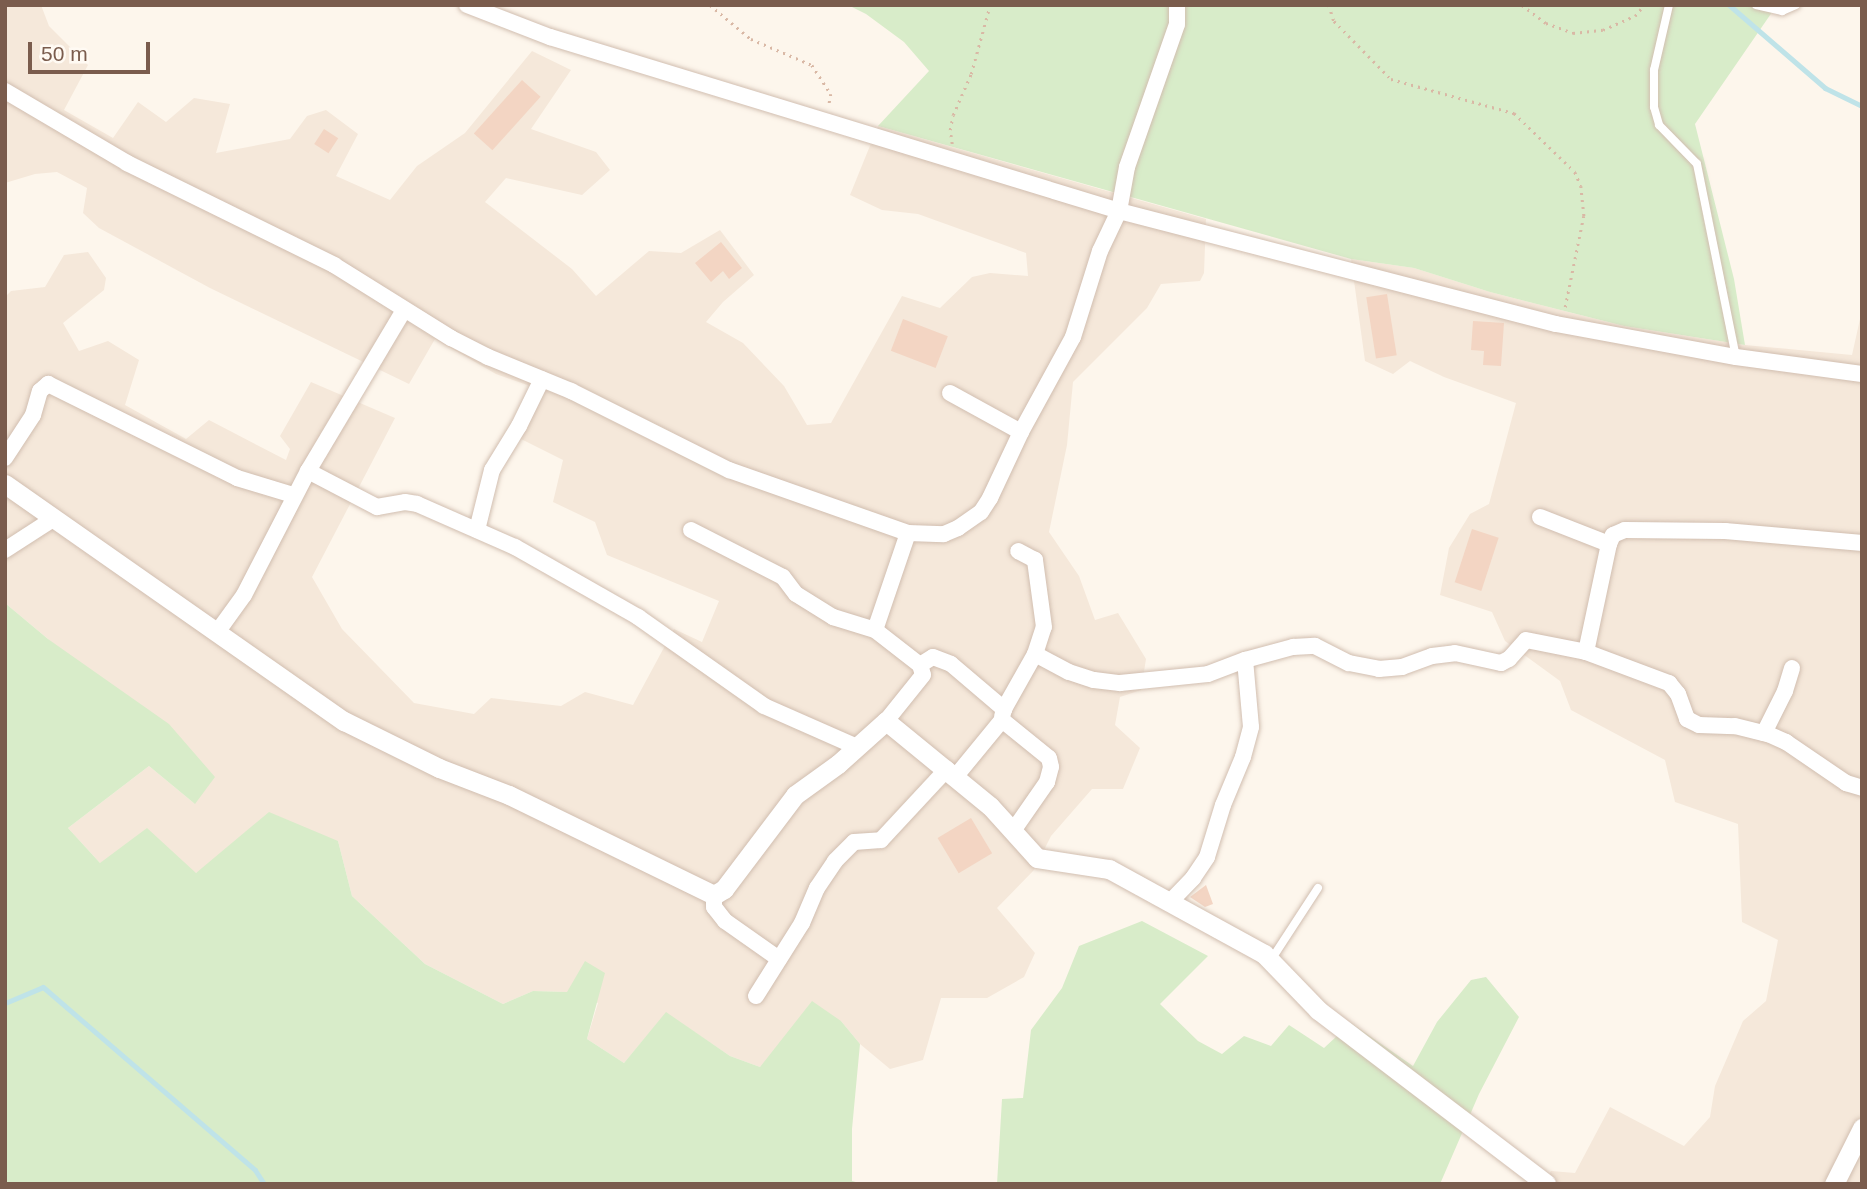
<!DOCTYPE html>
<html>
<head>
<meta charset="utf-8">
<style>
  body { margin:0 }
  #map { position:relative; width:1867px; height:1189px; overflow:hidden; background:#fdf6ec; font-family:Arial,sans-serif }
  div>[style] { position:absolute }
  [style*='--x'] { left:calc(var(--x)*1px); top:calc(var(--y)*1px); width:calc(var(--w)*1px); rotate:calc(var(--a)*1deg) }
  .residential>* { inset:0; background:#f5e8da }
  .green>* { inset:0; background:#d8ecc9 }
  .stream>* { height:5px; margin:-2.5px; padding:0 2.5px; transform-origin:2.5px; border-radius:2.5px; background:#bfe3e8 }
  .building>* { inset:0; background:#f3d5c3; transform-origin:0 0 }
  .path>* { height:2.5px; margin-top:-1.25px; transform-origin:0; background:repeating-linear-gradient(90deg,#d9b8a5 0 2px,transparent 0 7px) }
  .roads { filter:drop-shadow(0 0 2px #d1beb0) drop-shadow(0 0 2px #d1beb0) }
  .service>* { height:8px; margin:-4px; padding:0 4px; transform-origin:4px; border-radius:4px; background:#fff }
  .minor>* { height:16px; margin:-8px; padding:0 8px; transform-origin:8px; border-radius:8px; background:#fff }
  .tertiary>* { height:19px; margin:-9.5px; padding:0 9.5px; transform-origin:9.5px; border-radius:9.5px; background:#fff }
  span { translate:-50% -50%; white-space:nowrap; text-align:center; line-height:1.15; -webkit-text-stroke:7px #fffaf3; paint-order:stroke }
  .frame { position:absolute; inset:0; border:7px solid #7a5c4d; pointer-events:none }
  .scale { position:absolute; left:28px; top:42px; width:122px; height:32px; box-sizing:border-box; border:4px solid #7a5c4d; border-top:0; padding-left:9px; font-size:21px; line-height:24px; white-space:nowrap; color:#7a5c4d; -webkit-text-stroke:5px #fffaf3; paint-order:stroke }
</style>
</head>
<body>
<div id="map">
  <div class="residential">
    <div style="clip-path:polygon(5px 5px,41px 5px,49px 26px,88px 65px,64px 110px,113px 138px,138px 102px,166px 122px,194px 98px,230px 104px,216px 153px,290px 139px,307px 116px,326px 110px,358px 134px,336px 176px,390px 200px,417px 166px,465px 133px,532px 51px,571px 70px,531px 129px,596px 152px,610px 170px,582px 195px,506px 178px,485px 202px,572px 269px,596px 296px,649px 251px,681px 253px,720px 230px,754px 275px,723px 302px,706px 322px,743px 343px,784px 386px,807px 425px,831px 423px,902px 296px,940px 308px,972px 277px,990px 273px,1028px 276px,1026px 253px,918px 214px,882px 210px,850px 195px,878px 126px,1206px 219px,1204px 273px,1200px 281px,1161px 284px,1147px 308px,1073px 382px,1067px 445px,1049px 532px,1079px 576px,1095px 620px,1118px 613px,1146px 659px,1141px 690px,1120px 697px,1115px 725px,1140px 748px,1123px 789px,1092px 789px,1051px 836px,1034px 870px,997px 908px,1035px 953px,1024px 977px,987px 998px,941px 998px,923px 1060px,890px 1069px,860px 1044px,841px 1021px,760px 1067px,730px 1056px,666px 1013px,624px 1063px,587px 1039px,598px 1003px,567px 992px,533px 991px,503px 1004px,425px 964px,352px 896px,338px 841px,195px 873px,100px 863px,68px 828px,149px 766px,195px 804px,48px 639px,5px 603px,5px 297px,11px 291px,45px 287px,64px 255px,88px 252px,106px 278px,104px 290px,63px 323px,79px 351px,108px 341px,139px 360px,125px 405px,186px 439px,209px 420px,286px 460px,290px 449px,280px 436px,311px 382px,395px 418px,312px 577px,342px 629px,414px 703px,474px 714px,491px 698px,561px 706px,585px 692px,633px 705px,674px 629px,702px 642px,719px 601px,607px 555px,595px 522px,553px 502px,563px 460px,509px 433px,533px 387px,496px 374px,435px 339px,409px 384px,210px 288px,99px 228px,83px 213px,87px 188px,57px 172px,35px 174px,5px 183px)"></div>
    <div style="clip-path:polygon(1351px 259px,1414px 268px,1490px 292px,1624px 326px,1745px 345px,1852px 355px,1862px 310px,1862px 1184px,1544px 1184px,1551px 1171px,1575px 1173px,1610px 1107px,1684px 1146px,1710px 1117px,1715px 1086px,1743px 1021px,1766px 1001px,1778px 940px,1742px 922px,1738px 824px,1675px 802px,1665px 760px,1571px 710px,1560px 681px,1505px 641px,1492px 612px,1440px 595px,1449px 548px,1470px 514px,1489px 504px,1516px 403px,1444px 377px,1410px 361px,1393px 374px,1365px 361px)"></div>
  </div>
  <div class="green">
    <div style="clip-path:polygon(848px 5px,1777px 5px,1695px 124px,1734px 279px,1745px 345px,1624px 326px,1490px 292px,1414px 268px,1351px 259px,878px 126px,929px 71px,904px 42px,866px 14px)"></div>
    <div style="clip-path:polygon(5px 603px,48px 639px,169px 724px,215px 777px,195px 804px,149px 766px,68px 828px,100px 863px,147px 828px,196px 873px,269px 812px,338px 841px,352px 896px,425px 964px,503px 1004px,533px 991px,567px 992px,585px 961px,605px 973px,587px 1039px,624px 1063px,666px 1012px,730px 1056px,760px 1067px,812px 1001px,841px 1021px,860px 1044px,852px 1129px,852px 1181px,863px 1184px,5px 1184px)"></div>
    <div style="clip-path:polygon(1142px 921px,1208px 956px,1160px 1004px,1198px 1041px,1222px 1054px,1244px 1036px,1271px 1046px,1289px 1025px,1324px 1048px,1351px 1023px,1413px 1066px,1437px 1022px,1471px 980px,1486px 977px,1519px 1017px,1479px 1094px,1440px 1184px,997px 1184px,1002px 1099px,1023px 1098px,1031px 1030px,1062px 988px,1079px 946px)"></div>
  </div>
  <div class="stream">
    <div style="--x:1729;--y:5;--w:127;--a:40.8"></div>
    <div style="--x:1825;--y:88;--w:41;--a:25.9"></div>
    <div style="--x:5;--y:1003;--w:41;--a:-22.8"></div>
    <div style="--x:43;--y:987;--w:280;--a:40.8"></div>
    <div style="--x:255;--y:1170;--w:17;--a:57"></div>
  </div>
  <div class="building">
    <div style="left:522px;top:80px;width:25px;height:72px;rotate:42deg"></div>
    <div style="left:324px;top:129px;width:17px;height:18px;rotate:33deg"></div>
    <div style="clip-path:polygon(721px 242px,742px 268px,729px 279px,723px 271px,711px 282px,695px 263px)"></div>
    <div style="left:1387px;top:294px;width:62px;height:21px;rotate:81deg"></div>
    <div style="left:903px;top:319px;width:48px;height:34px;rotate:21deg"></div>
    <div style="clip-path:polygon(1473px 321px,1504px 323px,1501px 366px,1483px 365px,1484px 351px,1471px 350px)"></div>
    <div style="left:1472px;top:529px;width:28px;height:56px;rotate:18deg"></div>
    <div style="left:971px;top:818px;width:41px;height:39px;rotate:59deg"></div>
    <div style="clip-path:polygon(1206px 885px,1213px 904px,1205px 907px,1190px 897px)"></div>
  </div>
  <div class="path">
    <div style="--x:710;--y:5;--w:53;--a:39.7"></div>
    <div style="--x:751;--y:39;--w:66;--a:23.1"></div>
    <div style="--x:812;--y:65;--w:35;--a:57"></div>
    <div style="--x:831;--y:94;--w:11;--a:100"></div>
    <div style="--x:1329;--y:5;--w:17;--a:73"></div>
    <div style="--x:1334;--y:21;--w:81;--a:45.5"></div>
    <div style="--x:1391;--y:79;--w:128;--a:15.5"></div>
    <div style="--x:1514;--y:113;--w:85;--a:44"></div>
    <div style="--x:1575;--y:172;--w:15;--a:67"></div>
    <div style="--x:1581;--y:186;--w:30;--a:84"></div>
    <div style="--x:1584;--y:216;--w:95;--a:101.5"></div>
    <div style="--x:1522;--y:5;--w:30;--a:37"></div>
    <div style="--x:1546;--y:23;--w:29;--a:20"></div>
    <div style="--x:1573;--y:33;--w:30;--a:-6"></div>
    <div style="--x:1603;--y:30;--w:35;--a:-24"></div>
    <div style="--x:1635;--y:16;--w:14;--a:-51"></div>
    <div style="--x:952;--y:144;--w:14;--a:-98"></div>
    <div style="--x:950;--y:130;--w:15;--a:-79"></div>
    <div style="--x:953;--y:115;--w:45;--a:-66.3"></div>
    <div style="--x:971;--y:74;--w:72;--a:-74.6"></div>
  </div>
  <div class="roads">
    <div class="service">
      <div style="--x:1669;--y:5;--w:67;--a:103"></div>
      <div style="--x:1654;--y:70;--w:37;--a:90"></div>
      <div style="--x:1654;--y:107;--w:19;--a:74"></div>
      <div style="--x:1659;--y:125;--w:54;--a:45.7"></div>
      <div style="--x:1697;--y:164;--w:197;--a:78.6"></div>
      <div style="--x:1756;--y:5;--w:27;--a:13"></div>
      <div style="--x:1782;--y:11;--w:15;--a:-23"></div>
      <div style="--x:1271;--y:960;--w:86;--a:-56.9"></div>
    </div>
    <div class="minor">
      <div style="--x:467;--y:5;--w:89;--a:21.1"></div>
      <div style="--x:550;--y:37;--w:595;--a:17"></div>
      <div style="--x:1119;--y:211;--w:45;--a:-79.7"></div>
      <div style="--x:1127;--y:167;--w:151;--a:-70.7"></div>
      <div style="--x:1177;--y:24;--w:19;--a:-90"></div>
      <div style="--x:5;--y:91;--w:142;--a:30.5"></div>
      <div style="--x:127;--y:163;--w:231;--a:26.2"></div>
      <div style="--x:334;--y:265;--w:138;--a:32"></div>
      <div style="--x:451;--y:338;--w:42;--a:27.2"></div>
      <div style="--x:488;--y:357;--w:90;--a:22.3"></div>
      <div style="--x:571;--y:391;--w:177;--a:26.6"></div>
      <div style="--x:729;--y:470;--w:190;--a:19.4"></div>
      <div style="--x:908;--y:533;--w:102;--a:108.8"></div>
      <div style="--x:875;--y:630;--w:57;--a:37.9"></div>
      <div style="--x:920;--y:665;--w:10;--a:73"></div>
      <div style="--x:923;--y:675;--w:59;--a:128.8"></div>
      <div style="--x:950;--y:393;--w:81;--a:28.8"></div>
      <div style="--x:5;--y:458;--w:51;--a:-56.9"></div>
      <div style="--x:33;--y:415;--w:25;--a:-74"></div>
      <div style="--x:40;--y:391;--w:11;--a:-41"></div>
      <div style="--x:48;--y:384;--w:211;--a:26.4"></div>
      <div style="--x:237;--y:478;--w:59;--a:16.9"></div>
      <div style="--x:308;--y:471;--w:187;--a:-59.2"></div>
      <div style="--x:1540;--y:517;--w:74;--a:21.4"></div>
      <div style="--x:477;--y:530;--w:62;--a:-76"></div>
      <div style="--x:492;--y:470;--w:52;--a:-58.5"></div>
      <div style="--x:519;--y:426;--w:52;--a:-63.9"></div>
      <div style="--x:691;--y:530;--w:103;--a:27.1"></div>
      <div style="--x:783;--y:577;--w:21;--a:53"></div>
      <div style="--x:796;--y:594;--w:44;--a:31.9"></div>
      <div style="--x:833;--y:617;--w:44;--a:17.2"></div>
      <div style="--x:908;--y:533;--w:36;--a:2"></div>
      <div style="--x:944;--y:534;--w:15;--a:-23"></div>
      <div style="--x:958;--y:528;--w:28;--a:-35"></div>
      <div style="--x:981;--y:512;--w:17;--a:-57"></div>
      <div style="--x:990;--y:498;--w:73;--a:-64.8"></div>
      <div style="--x:1021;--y:432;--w:108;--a:-61.3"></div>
      <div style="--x:1073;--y:337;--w:90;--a:-72.6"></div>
      <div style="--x:1100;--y:251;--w:44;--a:-64.6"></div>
      <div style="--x:1119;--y:211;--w:451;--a:14.5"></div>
      <div style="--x:1556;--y:324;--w:183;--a:10.4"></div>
      <div style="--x:1736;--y:357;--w:127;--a:7.7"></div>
      <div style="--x:5;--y:550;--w:57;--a:-32.9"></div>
      <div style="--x:218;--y:631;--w:44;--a:-54.2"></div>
      <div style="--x:244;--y:595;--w:140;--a:-62.7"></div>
      <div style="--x:308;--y:471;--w:78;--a:27.6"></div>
      <div style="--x:377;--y:507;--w:28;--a:-10"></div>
      <div style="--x:405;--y:502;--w:12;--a:9"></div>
      <div style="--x:417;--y:504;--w:107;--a:23.7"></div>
      <div style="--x:515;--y:547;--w:142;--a:29.6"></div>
      <div style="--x:638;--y:617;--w:154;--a:35.2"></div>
      <div style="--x:764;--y:706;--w:102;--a:23.8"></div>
      <div style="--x:1586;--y:652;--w:110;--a:-78"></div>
      <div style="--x:1609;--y:544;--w:10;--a:-66"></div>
      <div style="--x:1613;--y:535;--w:13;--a:-23"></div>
      <div style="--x:1625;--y:530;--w:100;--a:0.6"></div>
      <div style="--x:1725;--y:531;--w:138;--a:5"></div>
      <div style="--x:1035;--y:654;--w:38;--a:28"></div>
      <div style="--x:1069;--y:672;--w:26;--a:18"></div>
      <div style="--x:1094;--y:680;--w:26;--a:7"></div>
      <div style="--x:1120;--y:683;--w:88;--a:-5.8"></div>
      <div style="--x:1208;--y:674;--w:40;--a:-21"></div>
      <div style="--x:920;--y:665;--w:15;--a:-32"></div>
      <div style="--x:933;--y:657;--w:19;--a:21"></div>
      <div style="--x:951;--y:664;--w:70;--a:40.3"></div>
      <div style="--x:1004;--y:709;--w:8;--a:104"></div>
      <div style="--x:1004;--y:709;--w:63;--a:-60.6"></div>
      <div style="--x:1035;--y:654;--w:28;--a:-72"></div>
      <div style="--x:1044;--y:627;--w:68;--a:-97.7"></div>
      <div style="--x:1035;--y:560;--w:19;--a:-152"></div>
      <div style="--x:1764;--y:733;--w:47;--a:-63.4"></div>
      <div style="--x:1785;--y:691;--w:24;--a:-73"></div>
      <div style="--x:956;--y:776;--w:72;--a:-50.6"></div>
      <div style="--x:1002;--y:720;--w:60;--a:39"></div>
      <div style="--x:1049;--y:758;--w:9;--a:77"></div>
      <div style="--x:1051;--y:767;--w:16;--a:105"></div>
      <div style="--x:1047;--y:782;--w:60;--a:124.8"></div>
      <div style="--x:714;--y:895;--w:12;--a:90"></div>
      <div style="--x:714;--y:907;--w:18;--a:52"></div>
      <div style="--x:725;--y:921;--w:66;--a:35.1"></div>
      <div style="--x:1169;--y:903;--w:35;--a:-46"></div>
      <div style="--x:1193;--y:878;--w:25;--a:-56"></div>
      <div style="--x:1207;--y:857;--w:54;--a:-72.9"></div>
      <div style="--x:1223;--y:805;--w:52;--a:-67.4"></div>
      <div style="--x:1243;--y:757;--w:31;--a:-75"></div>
      <div style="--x:1251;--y:727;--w:67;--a:-95.1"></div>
      <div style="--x:1245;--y:660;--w:50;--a:-15.2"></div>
      <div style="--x:1293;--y:647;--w:22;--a:-3"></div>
      <div style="--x:1315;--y:646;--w:38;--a:27"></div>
      <div style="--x:1349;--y:663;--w:31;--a:11"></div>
      <div style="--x:1379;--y:669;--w:23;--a:-5"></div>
      <div style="--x:1402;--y:667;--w:32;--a:-20"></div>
      <div style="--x:1432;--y:656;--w:23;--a:-7"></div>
      <div style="--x:1455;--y:653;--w:47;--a:12.3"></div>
      <div style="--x:1501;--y:663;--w:9;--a:-27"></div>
      <div style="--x:1509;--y:659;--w:25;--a:-48"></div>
      <div style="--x:1526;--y:640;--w:61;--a:11.3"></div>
      <div style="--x:1586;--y:652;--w:89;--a:20.5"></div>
      <div style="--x:1669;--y:683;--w:14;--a:51"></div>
      <div style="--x:1678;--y:694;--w:27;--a:70"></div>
      <div style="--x:1687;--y:719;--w:13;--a:27"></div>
      <div style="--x:1699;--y:725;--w:36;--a:2"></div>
      <div style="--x:1735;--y:726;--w:34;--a:14"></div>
      <div style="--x:1768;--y:734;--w:20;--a:24"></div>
      <div style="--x:1786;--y:742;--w:73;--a:34.3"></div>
      <div style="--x:1846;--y:783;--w:17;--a:17"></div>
      <div style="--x:756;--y:996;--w:86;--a:-57.8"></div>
      <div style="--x:802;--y:923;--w:38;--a:-67"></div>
      <div style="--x:817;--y:888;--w:32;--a:-56"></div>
      <div style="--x:835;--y:861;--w:27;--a:-45"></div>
      <div style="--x:854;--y:842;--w:27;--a:-4"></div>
      <div style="--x:881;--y:840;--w:97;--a:-47.1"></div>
    </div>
    <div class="tertiary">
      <div style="--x:5;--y:484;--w:414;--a:35"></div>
      <div style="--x:344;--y:721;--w:106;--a:26.3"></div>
      <div style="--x:439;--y:768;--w:75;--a:21.1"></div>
      <div style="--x:509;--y:795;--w:228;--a:26"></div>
      <div style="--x:714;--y:895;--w:12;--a:-31"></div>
      <div style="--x:724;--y:889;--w:118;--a:-52.9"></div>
      <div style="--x:795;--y:795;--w:53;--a:-35.8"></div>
      <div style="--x:838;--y:764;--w:64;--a:-41.9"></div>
      <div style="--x:886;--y:721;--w:134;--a:39.3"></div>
      <div style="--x:990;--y:806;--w:70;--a:47.9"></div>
      <div style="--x:1037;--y:858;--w:73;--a:8.7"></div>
      <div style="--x:1109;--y:869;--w:177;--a:28.7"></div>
      <div style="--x:1264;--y:954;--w:78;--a:46"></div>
      <div style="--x:1318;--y:1010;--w:287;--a:37.3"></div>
      <div style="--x:1834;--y:1184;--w:63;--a:-63.4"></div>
    </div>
  </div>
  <div class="frame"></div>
  <div class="scale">50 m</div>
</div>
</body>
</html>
